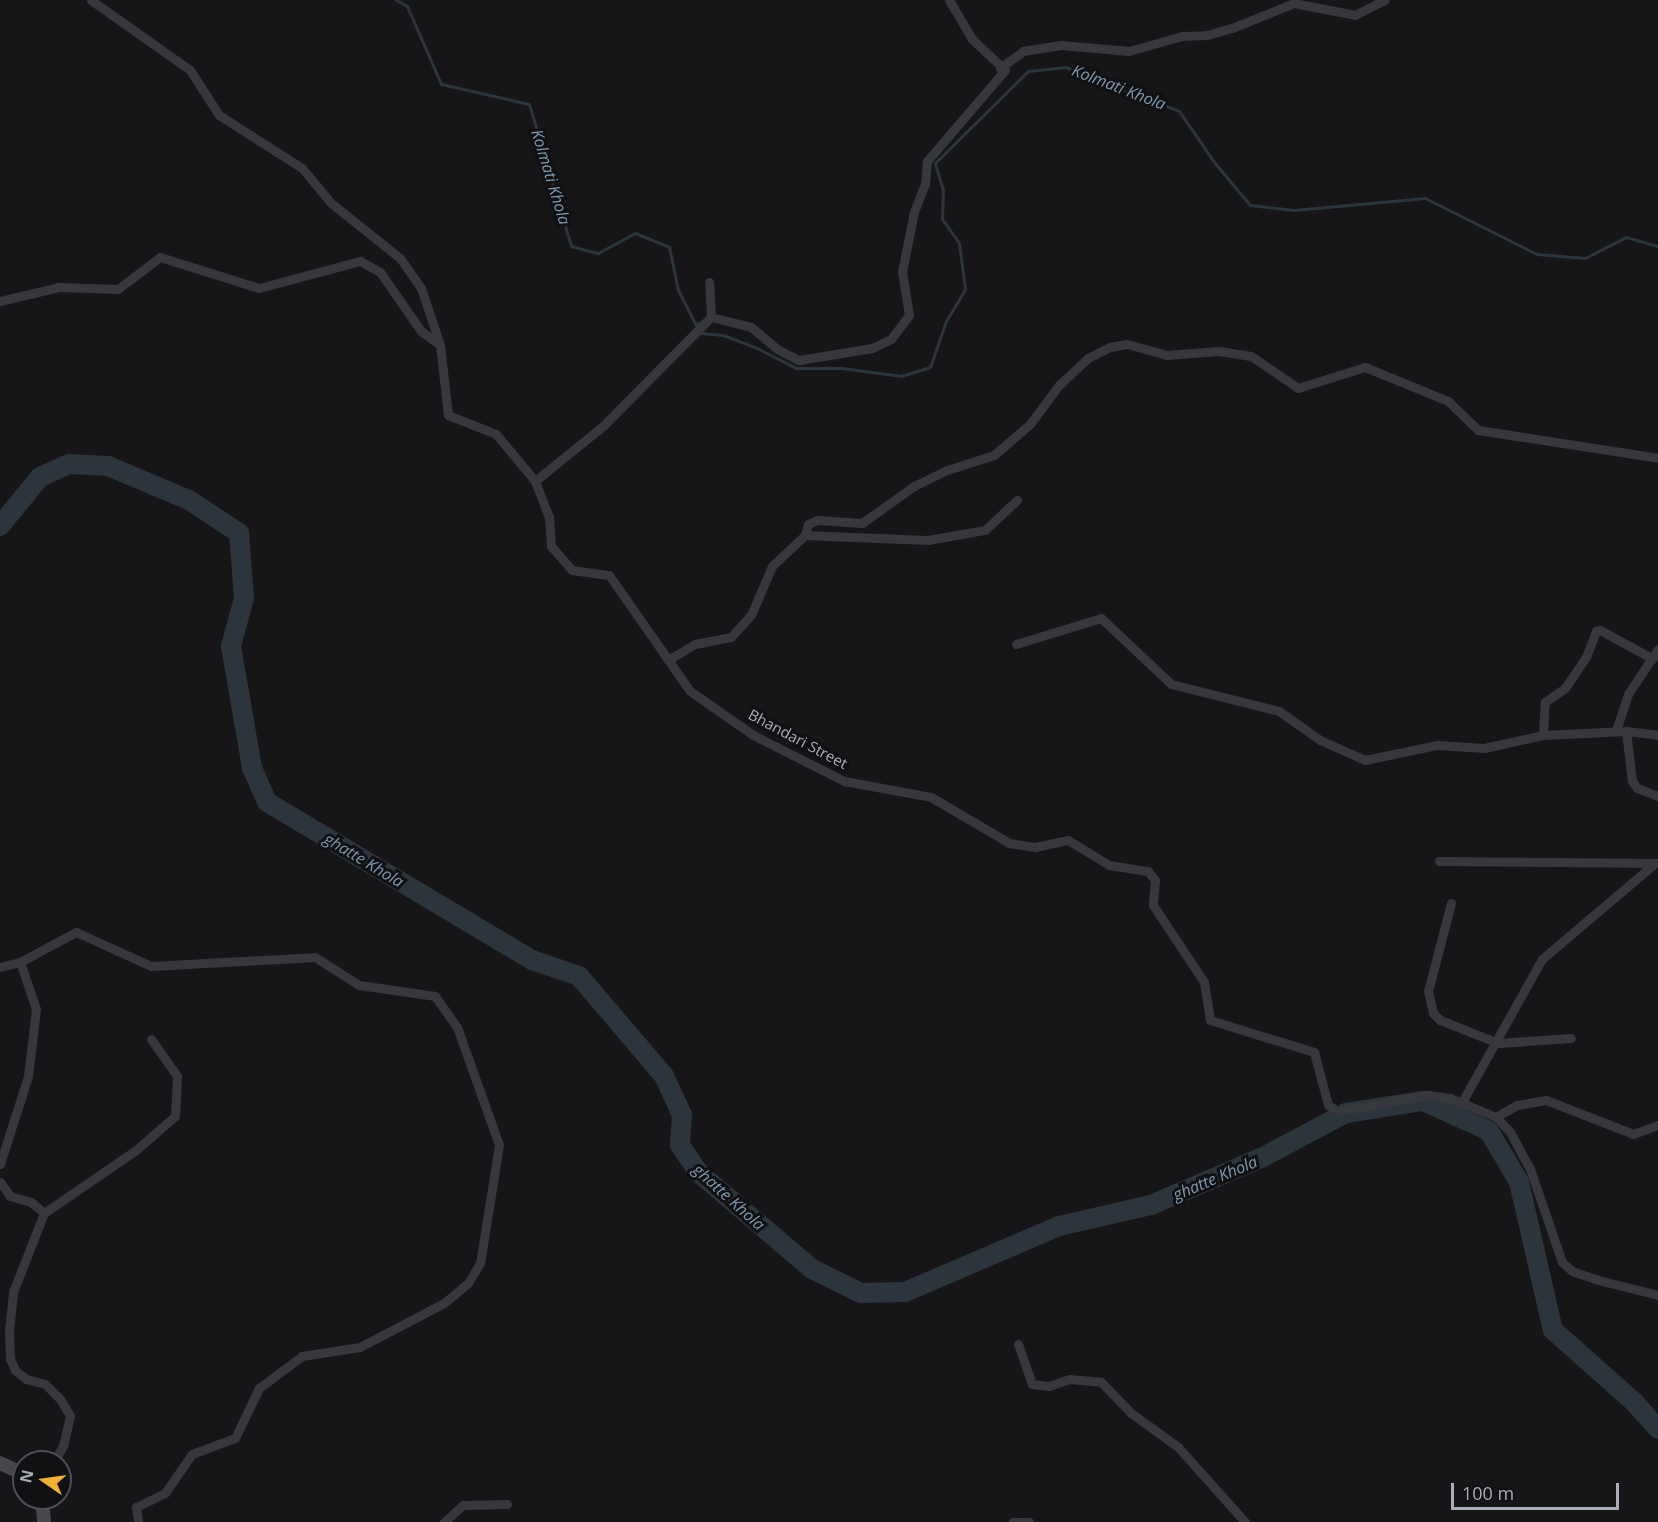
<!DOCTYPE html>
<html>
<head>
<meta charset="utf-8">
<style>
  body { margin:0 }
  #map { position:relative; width:1658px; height:1522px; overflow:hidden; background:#161618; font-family:"Open Sans",sans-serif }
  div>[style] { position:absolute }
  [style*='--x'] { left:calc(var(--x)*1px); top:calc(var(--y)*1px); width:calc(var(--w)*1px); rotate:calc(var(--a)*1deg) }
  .stream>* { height:3px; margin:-1.5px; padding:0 1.5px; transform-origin:1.5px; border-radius:1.5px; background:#2c353c }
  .river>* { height:20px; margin:-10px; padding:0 10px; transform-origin:10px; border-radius:10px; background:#2c353c }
  .street>* { height:9px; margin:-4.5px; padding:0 4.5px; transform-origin:4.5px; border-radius:4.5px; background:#37383d }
  .secondary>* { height:14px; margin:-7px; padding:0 7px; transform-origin:7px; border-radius:7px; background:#45474d }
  span { translate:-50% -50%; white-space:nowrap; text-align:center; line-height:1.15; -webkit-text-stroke:6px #111113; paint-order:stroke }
  .street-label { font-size:15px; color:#a8adb8 }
  .water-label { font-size:16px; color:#7f9bb3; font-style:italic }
  .north { position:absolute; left:12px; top:1450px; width:60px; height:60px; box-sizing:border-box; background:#111113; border:2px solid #4d4f55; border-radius:50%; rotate:283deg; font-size:16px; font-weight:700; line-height:24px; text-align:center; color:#a8adb8 }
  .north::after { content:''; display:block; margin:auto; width:21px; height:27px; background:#f2b134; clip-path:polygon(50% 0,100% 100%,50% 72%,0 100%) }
  .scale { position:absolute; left:1451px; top:1483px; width:168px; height:27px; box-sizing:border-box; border:3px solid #a8adb8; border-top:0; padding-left:8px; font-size:18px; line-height:21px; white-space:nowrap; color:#a8adb8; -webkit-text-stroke:4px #111113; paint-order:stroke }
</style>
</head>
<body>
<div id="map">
  <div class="stream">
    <div style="--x:396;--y:0;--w:13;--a:29"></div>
    <div style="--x:407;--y:6;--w:85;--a:66.4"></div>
    <div style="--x:441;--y:84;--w:90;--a:12.8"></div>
    <div style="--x:529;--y:104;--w:148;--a:73.5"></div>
    <div style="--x:571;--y:246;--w:28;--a:15"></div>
    <div style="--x:598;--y:253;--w:42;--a:-28.4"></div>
    <div style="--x:635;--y:233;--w:37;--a:22"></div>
    <div style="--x:669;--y:247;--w:44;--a:78.2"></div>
    <div style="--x:678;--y:290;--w:38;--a:63"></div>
    <div style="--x:695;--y:324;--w:4;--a:-14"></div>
    <div style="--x:701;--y:333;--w:22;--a:5"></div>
    <div style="--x:723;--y:335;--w:34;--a:21"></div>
    <div style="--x:755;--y:347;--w:46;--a:27.1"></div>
    <div style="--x:796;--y:368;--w:46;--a:0"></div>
    <div style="--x:842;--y:368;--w:60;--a:7.7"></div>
    <div style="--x:901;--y:376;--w:30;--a:-17"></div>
    <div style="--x:930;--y:367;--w:49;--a:-70.8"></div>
    <div style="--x:946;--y:321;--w:37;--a:-59"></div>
    <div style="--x:965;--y:289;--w:46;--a:-97.4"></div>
    <div style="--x:959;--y:243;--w:29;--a:-125"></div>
    <div style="--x:942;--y:219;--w:29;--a:-88"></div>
    <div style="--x:943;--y:190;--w:28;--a:-107"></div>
    <div style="--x:935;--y:163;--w:131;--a:-44.7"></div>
    <div style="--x:1028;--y:71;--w:37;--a:-6"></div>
    <div style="--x:1065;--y:67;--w:122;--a:21.1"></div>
    <div style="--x:1179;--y:111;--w:62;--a:55.5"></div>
    <div style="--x:1214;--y:162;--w:56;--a:50.1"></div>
    <div style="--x:1250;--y:205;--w:44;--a:6.5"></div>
    <div style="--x:1294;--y:210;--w:132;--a:-5.2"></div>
    <div style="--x:1425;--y:198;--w:125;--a:26.6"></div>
    <div style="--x:1537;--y:254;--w:48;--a:4.8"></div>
    <div style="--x:1585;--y:258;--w:46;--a:-27.1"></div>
    <div style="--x:1626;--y:237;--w:33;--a:16"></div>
  </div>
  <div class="river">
    <div style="--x:0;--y:526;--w:63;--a:-50.8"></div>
    <div style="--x:40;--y:477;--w:32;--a:-24"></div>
    <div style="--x:69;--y:464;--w:39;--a:3"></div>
    <div style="--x:108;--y:466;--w:88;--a:22.8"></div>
    <div style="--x:189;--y:500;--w:60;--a:33.4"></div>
    <div style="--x:239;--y:533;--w:65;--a:85.6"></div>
    <div style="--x:244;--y:598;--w:50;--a:105.2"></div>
    <div style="--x:231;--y:646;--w:124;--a:80.2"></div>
    <div style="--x:252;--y:768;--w:37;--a:66"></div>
    <div style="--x:267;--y:802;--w:309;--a:30.8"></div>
    <div style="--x:532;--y:960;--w:50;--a:18.8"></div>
    <div style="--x:579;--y:976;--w:131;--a:49.6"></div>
    <div style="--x:664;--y:1076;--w:43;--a:65.2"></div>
    <div style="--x:682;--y:1115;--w:30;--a:94"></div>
    <div style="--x:680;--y:1145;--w:32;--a:56"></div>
    <div style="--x:698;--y:1172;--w:150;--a:40.4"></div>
    <div style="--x:812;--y:1269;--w:55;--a:26.1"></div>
    <div style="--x:861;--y:1293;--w:44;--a:-1.3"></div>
    <div style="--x:905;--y:1292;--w:168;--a:-23.2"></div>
    <div style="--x:1059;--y:1226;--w:94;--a:-12.9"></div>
    <div style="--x:1151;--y:1205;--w:122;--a:-23.2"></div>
    <div style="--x:1263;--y:1157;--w:94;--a:-27.9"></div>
    <div style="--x:1346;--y:1113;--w:78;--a:-8.9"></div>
    <div style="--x:1423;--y:1101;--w:72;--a:24.4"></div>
    <div style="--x:1489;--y:1131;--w:59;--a:59.5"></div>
    <div style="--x:1519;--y:1182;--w:152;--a:77.1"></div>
    <div style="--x:1553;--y:1330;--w:108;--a:41.6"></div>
    <div style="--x:1634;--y:1402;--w:36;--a:48"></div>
  </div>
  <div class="street">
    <div style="--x:91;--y:0;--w:121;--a:35.3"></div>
    <div style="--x:190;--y:70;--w:54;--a:57.2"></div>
    <div style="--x:219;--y:115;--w:98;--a:32.6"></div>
    <div style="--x:302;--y:168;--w:45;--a:50.4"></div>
    <div style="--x:331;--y:203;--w:88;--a:38.6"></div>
    <div style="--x:400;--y:258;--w:37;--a:55"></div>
    <div style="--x:421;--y:288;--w:60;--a:71.6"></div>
    <div style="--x:440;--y:345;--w:70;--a:83.5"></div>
    <div style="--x:448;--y:415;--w:52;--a:21.6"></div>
    <div style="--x:496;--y:434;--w:61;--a:50.3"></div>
    <div style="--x:535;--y:481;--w:39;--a:69"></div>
    <div style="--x:549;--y:517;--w:29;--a:86"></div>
    <div style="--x:551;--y:546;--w:32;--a:49"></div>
    <div style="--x:572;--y:570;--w:37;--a:8"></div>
    <div style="--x:609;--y:575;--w:141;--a:55.1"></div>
    <div style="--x:690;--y:691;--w:77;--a:34.9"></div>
    <div style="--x:753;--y:735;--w:102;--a:26.8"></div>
    <div style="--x:844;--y:781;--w:88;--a:10.4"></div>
    <div style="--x:931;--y:797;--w:91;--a:30.5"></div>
    <div style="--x:1009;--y:843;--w:26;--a:9"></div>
    <div style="--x:1035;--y:847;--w:34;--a:-12"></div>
    <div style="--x:1068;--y:840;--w:48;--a:31.4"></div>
    <div style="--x:1109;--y:865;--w:39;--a:9"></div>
    <div style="--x:1148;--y:871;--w:11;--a:52"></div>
    <div style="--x:1155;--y:880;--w:25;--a:95"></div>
    <div style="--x:1153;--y:905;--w:92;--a:56.5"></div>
    <div style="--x:1204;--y:982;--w:38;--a:81"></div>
    <div style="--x:1210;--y:1020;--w:109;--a:17.1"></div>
    <div style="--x:1314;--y:1052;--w:55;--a:75.2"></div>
    <div style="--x:1328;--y:1105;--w:12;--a:31"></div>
    <div style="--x:1338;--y:1111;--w:91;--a:-10.1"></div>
    <div style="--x:1428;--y:1095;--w:22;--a:8"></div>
    <div style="--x:1450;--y:1098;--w:50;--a:22.4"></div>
    <div style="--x:1496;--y:1117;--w:21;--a:47"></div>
    <div style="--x:1510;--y:1132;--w:42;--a:61.6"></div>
    <div style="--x:1530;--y:1169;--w:98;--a:71"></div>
    <div style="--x:1562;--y:1262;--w:13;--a:42"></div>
    <div style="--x:1572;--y:1271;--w:28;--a:19"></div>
    <div style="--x:1598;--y:1280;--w:62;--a:14"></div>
    <div style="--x:1000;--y:68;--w:29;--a:-36"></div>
    <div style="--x:1023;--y:51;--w:38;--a:-9"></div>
    <div style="--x:1061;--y:45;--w:68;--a:5"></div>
    <div style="--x:1129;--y:51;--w:55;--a:-15.8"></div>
    <div style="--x:1182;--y:36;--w:25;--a:-2"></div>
    <div style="--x:1207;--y:35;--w:26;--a:-16"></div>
    <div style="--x:1232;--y:28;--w:67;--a:-22"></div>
    <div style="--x:1294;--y:3;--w:62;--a:11.1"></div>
    <div style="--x:1355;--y:15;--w:33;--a:-27"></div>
    <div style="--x:0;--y:301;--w:61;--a:-13.3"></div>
    <div style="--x:59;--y:287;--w:59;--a:1.9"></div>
    <div style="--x:118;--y:289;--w:53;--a:-37.3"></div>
    <div style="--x:160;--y:257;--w:104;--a:17.4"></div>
    <div style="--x:259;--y:288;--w:105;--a:-15"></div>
    <div style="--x:360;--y:261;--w:23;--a:29"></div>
    <div style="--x:380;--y:272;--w:72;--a:55.2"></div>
    <div style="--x:421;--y:331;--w:22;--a:36"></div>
    <div style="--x:711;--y:317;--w:41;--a:14"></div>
    <div style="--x:751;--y:327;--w:34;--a:40"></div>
    <div style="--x:777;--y:349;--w:25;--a:27"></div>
    <div style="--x:799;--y:360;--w:74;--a:-9.3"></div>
    <div style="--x:872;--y:348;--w:21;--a:-25"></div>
    <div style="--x:891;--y:339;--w:30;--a:-53"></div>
    <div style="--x:909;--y:315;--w:44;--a:-99.2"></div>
    <div style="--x:902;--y:272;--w:61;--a:-78.7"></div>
    <div style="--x:914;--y:212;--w:30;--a:-69"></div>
    <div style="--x:925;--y:184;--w:23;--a:-85"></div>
    <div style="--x:927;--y:161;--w:120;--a:-49.4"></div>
    <div style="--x:1005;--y:70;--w:45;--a:-136.8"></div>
    <div style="--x:972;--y:39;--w:45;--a:-120.5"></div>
    <div style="--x:535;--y:481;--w:87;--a:-39"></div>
    <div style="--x:603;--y:426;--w:153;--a:-45.3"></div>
    <div style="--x:711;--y:317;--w:35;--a:-93"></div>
    <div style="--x:805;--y:535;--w:123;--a:2.3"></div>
    <div style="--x:928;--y:540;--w:58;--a:-10"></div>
    <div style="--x:985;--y:530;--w:44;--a:-43.2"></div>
    <div style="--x:1016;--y:644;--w:89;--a:-17"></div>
    <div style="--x:1101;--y:618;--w:96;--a:43.3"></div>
    <div style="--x:1171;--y:684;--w:111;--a:14"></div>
    <div style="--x:1279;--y:711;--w:50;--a:35.3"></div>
    <div style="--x:1320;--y:740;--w:49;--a:24"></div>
    <div style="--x:1365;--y:760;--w:74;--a:-11.8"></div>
    <div style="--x:1437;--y:745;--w:47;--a:3.7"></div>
    <div style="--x:1484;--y:748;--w:60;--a:-12.4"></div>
    <div style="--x:1543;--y:735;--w:83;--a:-2.8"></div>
    <div style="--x:1626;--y:731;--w:32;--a:7"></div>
    <div style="--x:668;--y:660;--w:31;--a:-31"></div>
    <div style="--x:695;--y:644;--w:37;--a:-11"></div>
    <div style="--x:731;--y:637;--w:30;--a:-48"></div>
    <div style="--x:751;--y:615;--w:53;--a:-66.8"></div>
    <div style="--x:772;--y:566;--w:45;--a:-43.2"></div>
    <div style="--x:805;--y:535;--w:11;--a:-75"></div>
    <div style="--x:808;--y:524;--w:11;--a:-22"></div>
    <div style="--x:818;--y:520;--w:44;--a:3.9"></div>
    <div style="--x:862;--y:523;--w:64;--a:-35.4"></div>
    <div style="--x:914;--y:486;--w:37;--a:-26"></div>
    <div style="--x:947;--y:470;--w:49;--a:-17.7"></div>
    <div style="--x:994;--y:455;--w:48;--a:-40.7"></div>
    <div style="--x:1030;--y:424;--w:49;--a:-53.4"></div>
    <div style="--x:1059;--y:385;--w:40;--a:-43"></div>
    <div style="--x:1088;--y:358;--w:25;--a:-27"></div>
    <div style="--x:1110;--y:347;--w:17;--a:-10"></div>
    <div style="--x:1127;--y:344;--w:41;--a:15.4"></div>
    <div style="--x:1167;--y:355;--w:52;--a:-4.4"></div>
    <div style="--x:1219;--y:351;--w:32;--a:9"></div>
    <div style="--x:1251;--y:356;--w:57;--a:34.2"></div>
    <div style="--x:1298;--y:388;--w:70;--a:-17.4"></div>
    <div style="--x:1365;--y:367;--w:90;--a:22.3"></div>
    <div style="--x:1448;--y:401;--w:42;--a:44"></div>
    <div style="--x:1478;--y:430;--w:182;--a:8.8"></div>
    <div style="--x:1616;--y:731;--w:39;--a:-72"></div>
    <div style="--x:1628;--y:694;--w:54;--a:-56.3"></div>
    <div style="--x:1626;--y:731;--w:50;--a:83.2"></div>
    <div style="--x:1632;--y:781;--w:9;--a:54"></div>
    <div style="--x:1637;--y:788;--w:22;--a:21"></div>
    <div style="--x:1543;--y:735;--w:33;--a:-87"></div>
    <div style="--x:1545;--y:702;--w:24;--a:-35"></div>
    <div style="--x:1565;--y:688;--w:37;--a:-56"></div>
    <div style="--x:1586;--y:657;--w:28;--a:-69"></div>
    <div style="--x:1596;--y:631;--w:4;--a:-14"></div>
    <div style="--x:1600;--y:630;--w:60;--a:28.7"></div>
    <div style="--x:1439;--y:861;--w:219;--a:0.5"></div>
    <div style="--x:1451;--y:903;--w:91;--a:104.6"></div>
    <div style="--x:1428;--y:991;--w:23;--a:77"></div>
    <div style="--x:1433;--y:1013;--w:10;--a:45"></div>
    <div style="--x:1440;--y:1020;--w:62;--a:21.6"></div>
    <div style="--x:1498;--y:1043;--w:73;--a:-3.9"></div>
    <div style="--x:0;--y:967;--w:21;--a:-14"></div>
    <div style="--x:20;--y:962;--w:64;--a:-28.2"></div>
    <div style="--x:76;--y:932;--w:82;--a:24.4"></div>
    <div style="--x:151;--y:966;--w:164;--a:-3.1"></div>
    <div style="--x:315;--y:957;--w:52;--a:32.5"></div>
    <div style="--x:359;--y:985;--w:77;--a:8.2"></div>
    <div style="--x:435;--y:996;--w:38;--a:55"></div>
    <div style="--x:457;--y:1027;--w:125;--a:70.4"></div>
    <div style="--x:499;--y:1145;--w:120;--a:99.1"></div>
    <div style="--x:480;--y:1263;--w:23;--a:121"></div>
    <div style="--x:468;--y:1283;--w:31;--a:140"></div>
    <div style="--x:444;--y:1303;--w:95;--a:152.4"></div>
    <div style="--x:360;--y:1347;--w:59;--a:171.2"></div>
    <div style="--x:302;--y:1356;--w:54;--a:143.3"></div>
    <div style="--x:259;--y:1388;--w:55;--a:115.6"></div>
    <div style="--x:235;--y:1438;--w:46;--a:159.6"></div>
    <div style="--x:192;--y:1454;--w:47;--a:124.7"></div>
    <div style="--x:165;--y:1493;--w:32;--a:154"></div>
    <div style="--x:136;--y:1507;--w:15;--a:82"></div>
    <div style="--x:1462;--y:1102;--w:164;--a:-60.8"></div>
    <div style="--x:1542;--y:959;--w:148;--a:-40.3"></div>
    <div style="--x:1496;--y:1117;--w:24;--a:-30"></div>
    <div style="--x:1517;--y:1105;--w:29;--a:-10"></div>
    <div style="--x:1546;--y:1100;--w:93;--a:21.3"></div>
    <div style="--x:1633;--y:1134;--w:27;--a:-20"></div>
    <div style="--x:0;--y:1164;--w:92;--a:-72.3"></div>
    <div style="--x:28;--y:1076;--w:67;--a:-83.2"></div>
    <div style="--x:36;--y:1009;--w:50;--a:-108.8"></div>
    <div style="--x:0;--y:1182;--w:17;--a:54"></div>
    <div style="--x:10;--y:1196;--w:22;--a:16"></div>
    <div style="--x:31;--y:1202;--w:17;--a:40"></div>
    <div style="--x:1018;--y:1344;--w:42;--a:70.7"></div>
    <div style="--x:1032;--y:1384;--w:17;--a:7"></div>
    <div style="--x:1049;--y:1386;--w:21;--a:-19"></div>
    <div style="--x:1069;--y:1379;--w:32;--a:5"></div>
    <div style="--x:1101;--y:1382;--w:43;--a:45.9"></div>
    <div style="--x:1131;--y:1413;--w:58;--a:35.9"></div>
    <div style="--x:1178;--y:1447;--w:101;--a:48.2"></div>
    <div style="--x:54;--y:1462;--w:18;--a:-61"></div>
    <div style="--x:63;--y:1446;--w:31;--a:-77"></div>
    <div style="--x:70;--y:1416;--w:20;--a:-120"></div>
    <div style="--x:60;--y:1399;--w:21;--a:-135"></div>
    <div style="--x:45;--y:1384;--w:20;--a:-165"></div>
    <div style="--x:26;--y:1379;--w:14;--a:-141"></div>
    <div style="--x:15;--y:1370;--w:12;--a:-114"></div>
    <div style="--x:10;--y:1359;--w:28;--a:-92"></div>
    <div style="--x:9;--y:1331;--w:39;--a:-84"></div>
    <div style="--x:13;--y:1292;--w:85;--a:-68.6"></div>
    <div style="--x:44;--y:1213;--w:112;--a:-34.4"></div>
    <div style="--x:136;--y:1150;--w:52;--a:-41.1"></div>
    <div style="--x:175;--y:1116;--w:40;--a:-87.1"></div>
    <div style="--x:177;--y:1076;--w:45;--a:-125.1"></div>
    <div style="--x:444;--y:1522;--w:25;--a:-42"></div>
    <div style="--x:463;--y:1505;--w:44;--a:-1.3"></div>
    <div style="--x:1013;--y:1522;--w:16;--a:0"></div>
  </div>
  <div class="secondary">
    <div style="--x:0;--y:1463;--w:26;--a:25"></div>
    <div style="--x:42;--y:1498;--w:24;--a:85"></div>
  </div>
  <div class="street-label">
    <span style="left:798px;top:739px;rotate:28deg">Bhandari Street</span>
  </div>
  <div class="water-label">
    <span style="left:1119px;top:87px;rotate:21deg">Kolmati Khola</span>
    <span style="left:551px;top:177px;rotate:73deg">Kolmati Khola</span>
    <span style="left:364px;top:860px;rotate:31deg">ghatte Khola</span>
    <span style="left:1215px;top:1178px;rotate:-23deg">ghatte Khola</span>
    <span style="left:729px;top:1197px;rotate:42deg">ghatte Khola</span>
  </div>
  <div class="north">N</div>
  <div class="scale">100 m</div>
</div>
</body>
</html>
